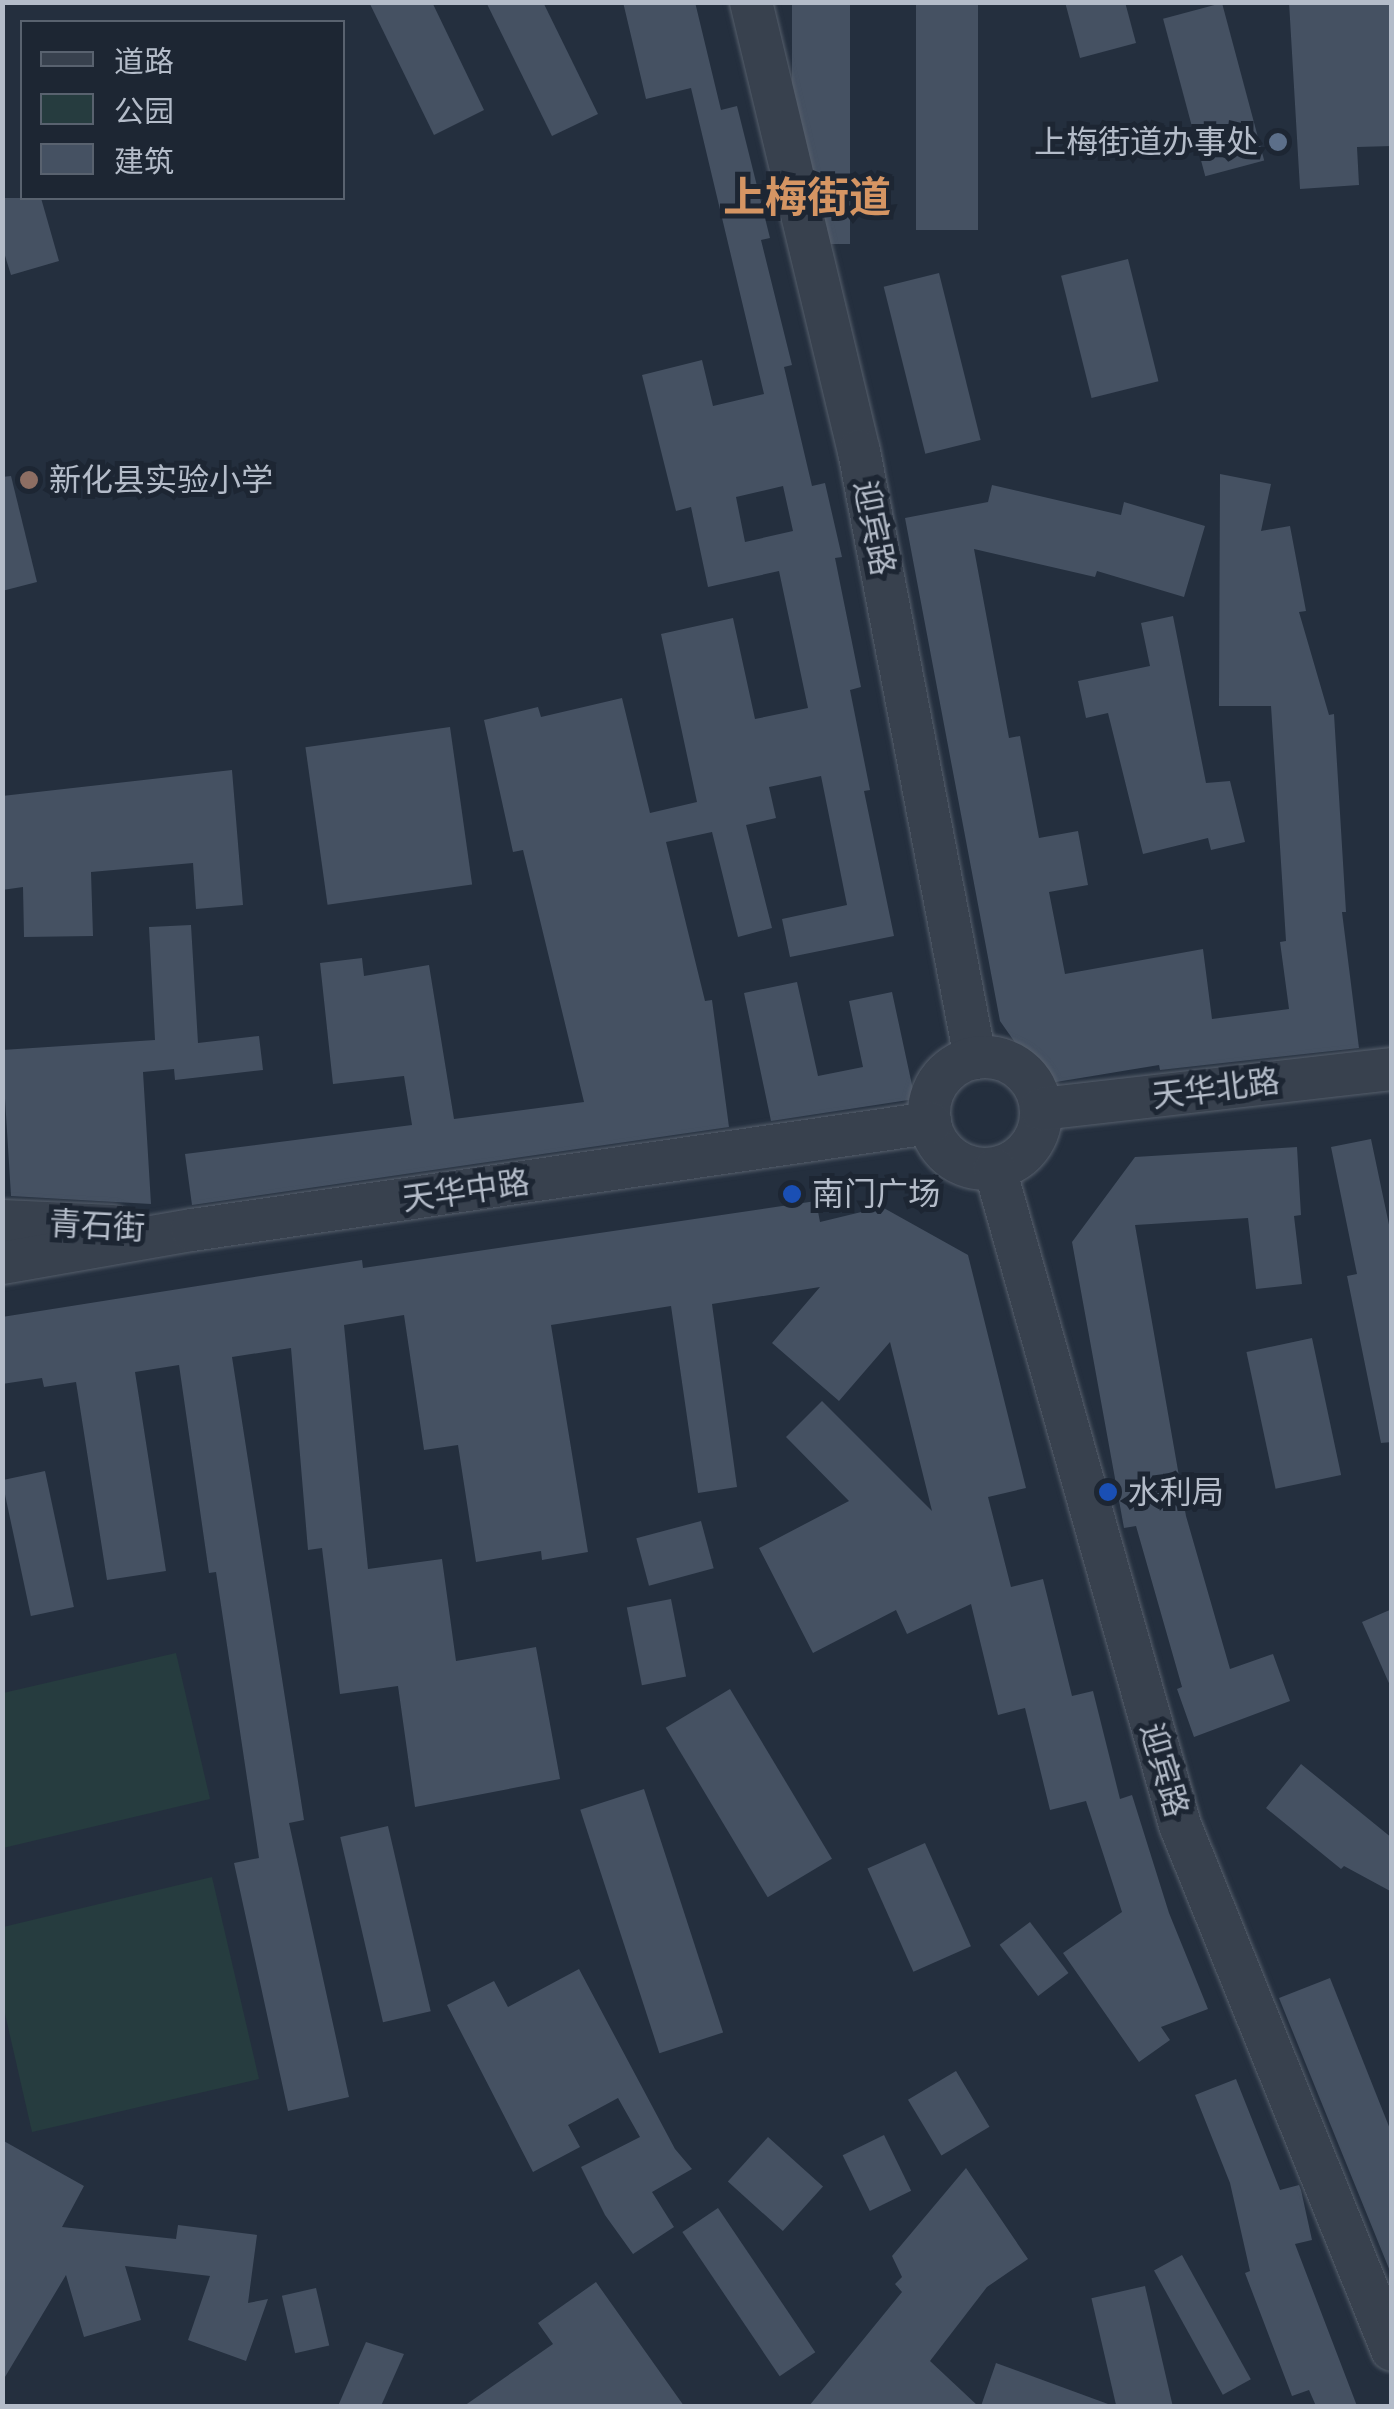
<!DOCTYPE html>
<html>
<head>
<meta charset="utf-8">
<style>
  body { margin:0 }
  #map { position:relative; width:1394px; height:2409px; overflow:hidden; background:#242f3e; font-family:Cabin,"Noto Sans SC",sans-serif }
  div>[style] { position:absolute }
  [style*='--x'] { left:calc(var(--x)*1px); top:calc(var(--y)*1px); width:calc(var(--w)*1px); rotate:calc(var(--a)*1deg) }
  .green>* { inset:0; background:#263c3f }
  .building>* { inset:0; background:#455162; transform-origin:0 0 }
  .roads { filter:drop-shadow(0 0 2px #565f6c) drop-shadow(0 0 2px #565f6c) }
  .minor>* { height:42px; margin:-21px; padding:0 21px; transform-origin:21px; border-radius:21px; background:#38414e }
  .minor>.ring { margin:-21px; padding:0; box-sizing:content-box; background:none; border:42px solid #38414e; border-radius:50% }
  .dots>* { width:28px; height:28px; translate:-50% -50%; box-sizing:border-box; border:5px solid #1d2633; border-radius:50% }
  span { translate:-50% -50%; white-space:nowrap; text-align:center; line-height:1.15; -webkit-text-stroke:10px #1d2633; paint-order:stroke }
  .poi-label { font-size:32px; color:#b4bcc9 }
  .right { translate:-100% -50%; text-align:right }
  .left { translate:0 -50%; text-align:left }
  .street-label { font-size:32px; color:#b4bcc9 }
  .district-label { font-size:42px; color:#d59563; font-weight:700 }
  .frame { position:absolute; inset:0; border:5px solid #b4bcc9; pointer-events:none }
  .legend { position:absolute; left:20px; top:20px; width:325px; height:180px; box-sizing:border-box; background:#1d2633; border:2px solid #59626f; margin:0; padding:12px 18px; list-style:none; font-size:30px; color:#b4bcc9 }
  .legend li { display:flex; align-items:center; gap:20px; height:50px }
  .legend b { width:50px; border:2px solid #59626f }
</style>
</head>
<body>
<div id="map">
  <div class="green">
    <div style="clip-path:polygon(176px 1653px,210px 1799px,3px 1848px,3px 1693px)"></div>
    <div style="clip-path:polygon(212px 1877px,259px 2079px,32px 2132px,3px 2005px,3px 1927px)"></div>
  </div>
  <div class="building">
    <div style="clip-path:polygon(369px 2px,432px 2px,484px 110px,434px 135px)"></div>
    <div style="clip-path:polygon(486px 2px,543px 2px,598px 114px,552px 136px)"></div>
    <div style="clip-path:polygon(evenodd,623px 2px,695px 2px,721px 110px,737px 106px,770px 238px,761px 240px,792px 365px,784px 367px,812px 486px,825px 483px,842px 557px,835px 558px,861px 687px,850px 690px,870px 790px,864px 791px,894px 936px,790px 957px,782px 919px,847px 905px,821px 776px,769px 787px,776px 818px,746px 825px,772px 928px,738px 937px,712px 832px,666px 842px,705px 1001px,712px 1000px,729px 1127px,192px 1205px,185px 1154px,412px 1125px,404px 1076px,333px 1084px,320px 963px,362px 958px,364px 976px,429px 965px,454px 1119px,584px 1102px,523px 850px,513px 852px,484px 720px,538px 707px,541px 717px,622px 698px,650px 813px,697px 802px,661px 634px,733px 618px,755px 719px,808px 708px,779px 571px,708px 587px,691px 507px,676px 511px,642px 375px,702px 360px,713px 406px,764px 394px,691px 88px,646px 99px,623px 2px,783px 486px,793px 531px,745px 542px,736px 497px,783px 486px)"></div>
    <div style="left:792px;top:2px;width:58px;height:242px"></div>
    <div style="left:916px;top:2px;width:62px;height:228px"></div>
    <div style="clip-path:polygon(1065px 2px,1125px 2px,1136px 43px,1080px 58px)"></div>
    <div style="clip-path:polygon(1289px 2px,1392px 2px,1392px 146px,1357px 147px,1359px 185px,1300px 189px)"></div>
    <div style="left:1222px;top:3px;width:163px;height:61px;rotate:75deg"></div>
    <div style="clip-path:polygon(2px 198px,41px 198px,59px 261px,11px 275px,2px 246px)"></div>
    <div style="left:1128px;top:259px;width:126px;height:69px;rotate:76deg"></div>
    <div style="left:939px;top:273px;width:172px;height:57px;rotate:76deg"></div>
    <div style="clip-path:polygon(1220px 474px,1271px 484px,1261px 531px,1290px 526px,1306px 611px,1299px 612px,1329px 715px,1334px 714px,1346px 912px,1342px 912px,1359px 1048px,1160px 1070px,1159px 1065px,1044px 1084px,1000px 1021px,905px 518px,988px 502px,992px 485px,1121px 515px,1124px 502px,1205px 526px,1184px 597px,1097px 571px,1095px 577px,974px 549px,1009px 738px,1020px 736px,1039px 838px,1078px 831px,1088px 885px,1049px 892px,1065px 974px,1203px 949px,1212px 1019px,1289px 1009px,1280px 942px,1286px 941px,1271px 706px,1219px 706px)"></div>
    <div style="clip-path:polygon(11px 476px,37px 582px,2px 591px,2px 477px)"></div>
    <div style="clip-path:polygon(1173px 616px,1206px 783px,1230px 781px,1245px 842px,1211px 850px,1208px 838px,1143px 854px,1108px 713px,1086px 718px,1078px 681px,1150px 666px,1141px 623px)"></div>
    <div style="left:450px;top:727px;width:159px;height:146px;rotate:82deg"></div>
    <div style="clip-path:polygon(232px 770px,243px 905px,196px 909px,193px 863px,91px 872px,93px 936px,24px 937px,23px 887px,2px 890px,2px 796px)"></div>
    <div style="clip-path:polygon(191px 925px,198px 1043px,259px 1036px,263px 1070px,175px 1080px,174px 1069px,143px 1072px,151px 1204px,11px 1196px,2px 1050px,155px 1040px,149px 927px)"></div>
    <div style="clip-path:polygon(797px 982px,818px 1076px,863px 1067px,849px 1001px,892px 992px,915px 1099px,771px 1121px,744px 993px)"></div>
    <div style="clip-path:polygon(1371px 1139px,1392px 1239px,1392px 1442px,1381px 1443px,1347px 1276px,1357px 1274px,1331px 1147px)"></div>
    <div style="clip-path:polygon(1297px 1147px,1301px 1215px,1294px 1216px,1302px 1284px,1256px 1289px,1248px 1218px,1135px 1225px,1186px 1516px,1230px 1669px,1273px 1654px,1290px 1701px,1194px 1737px,1177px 1689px,1182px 1687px,1136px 1526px,1124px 1528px,1072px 1242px,1135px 1157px)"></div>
    <div style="clip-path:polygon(816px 1201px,820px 1222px,882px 1207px,968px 1255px,1026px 1488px,988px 1497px,1011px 1587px,1043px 1579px,1072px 1696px,1093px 1691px,1120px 1799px,1132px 1795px,1169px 1913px,1208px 2009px,1161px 2027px,1170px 2040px,1139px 2062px,1063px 1953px,1122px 1912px,1086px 1801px,1050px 1810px,1025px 1708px,998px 1715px,971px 1604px,907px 1634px,896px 1610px,813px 1653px,759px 1548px,849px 1501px,786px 1437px,822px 1401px,932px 1511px,890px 1342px,839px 1401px,772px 1343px,820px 1287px,712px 1304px,737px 1487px,698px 1493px,671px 1306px,551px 1325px,588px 1552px,542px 1560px,541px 1551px,476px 1562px,458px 1445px,424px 1450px,404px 1315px,344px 1325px,368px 1569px,442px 1559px,456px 1661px,536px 1647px,560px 1779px,415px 1807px,398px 1686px,340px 1694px,322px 1548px,308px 1550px,291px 1348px,232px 1357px,304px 1820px,289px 1823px,349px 2097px,288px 2111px,234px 1863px,259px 1858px,216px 1572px,209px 1573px,179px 1365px,135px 1372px,166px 1571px,107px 1580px,76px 1382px,44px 1387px,42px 1378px,2px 1384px,2px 1317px,362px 1260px,363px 1268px)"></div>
    <div style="left:1312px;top:1338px;width:140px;height:67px;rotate:78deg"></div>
    <div style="left:45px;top:1471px;width:139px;height:44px;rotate:78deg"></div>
    <div style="left:701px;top:1521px;width:49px;height:67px;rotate:75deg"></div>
    <div style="left:671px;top:1599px;width:79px;height:45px;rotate:79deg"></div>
    <div style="clip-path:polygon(1392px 1609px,1392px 1690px,1362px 1622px)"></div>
    <div style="left:730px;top:1689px;width:198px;height:75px;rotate:59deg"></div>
    <div style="clip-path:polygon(1301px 1764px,1392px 1838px,1392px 1892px,1344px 1866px,1341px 1869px,1266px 1808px)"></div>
    <div style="left:644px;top:1789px;width:256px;height:67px;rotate:72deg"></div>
    <div style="left:388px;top:1826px;width:190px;height:49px;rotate:77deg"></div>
    <div style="left:925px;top:1843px;width:113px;height:63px;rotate:66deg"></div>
    <div style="left:1030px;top:1922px;width:64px;height:38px;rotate:53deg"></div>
    <div style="clip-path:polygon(579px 1969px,675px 2149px,692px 2169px,652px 2192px,674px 2227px,633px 2254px,605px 2215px,581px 2167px,640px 2137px,618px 2098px,568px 2125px,580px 2147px,533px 2172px,447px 2005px,494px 1981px,508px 2007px)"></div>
    <div style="clip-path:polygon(1330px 1978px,1392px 2134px,1392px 2276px,1279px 1998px)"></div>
    <div style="left:956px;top:2071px;width:65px;height:56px;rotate:59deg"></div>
    <div style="clip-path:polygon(1236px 2079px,1280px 2190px,1299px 2185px,1301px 2190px,1312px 2240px,1295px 2244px,1357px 2406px,1316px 2406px,1309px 2390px,1292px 2396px,1245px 2273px,1250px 2271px,1230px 2183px,1195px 2095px)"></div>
    <div style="left:884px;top:2135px;width:62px;height:46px;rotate:64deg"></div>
    <div style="left:768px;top:2137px;width:74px;height:60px;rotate:42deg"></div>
    <div style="clip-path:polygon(2px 2140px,84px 2186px,62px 2227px,176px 2239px,178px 2225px,257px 2235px,248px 2303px,268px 2299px,246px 2361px,188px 2340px,210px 2276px,125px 2266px,141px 2320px,84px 2337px,66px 2275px,2px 2382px)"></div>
    <div style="clip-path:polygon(966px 2168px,1028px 2259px,987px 2287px,930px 2361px,978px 2406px,809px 2406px,902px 2292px,895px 2284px,902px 2277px,892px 2256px)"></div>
    <div style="left:718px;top:2208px;width:174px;height:43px;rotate:56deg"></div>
    <div style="left:1182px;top:2255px;width:142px;height:32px;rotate:61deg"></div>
    <div style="clip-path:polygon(596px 2282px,684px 2406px,464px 2406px,553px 2344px,538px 2323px)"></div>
    <div style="left:1145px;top:2286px;width:123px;height:55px;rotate:77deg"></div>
    <div style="left:316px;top:2288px;width:59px;height:35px;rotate:77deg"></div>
    <div style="clip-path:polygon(366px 2342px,404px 2354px,381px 2406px,338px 2406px)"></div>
    <div style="clip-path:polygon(996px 2363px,1108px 2404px,1107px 2406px,981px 2406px)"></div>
  </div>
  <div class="roads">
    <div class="minor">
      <div style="--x:751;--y:2;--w:462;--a:76.5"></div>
      <div style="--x:859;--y:451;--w:618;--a:79.18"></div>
      <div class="ring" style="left:929px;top:1057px;width:70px;height:70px"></div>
      <div style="--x:1041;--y:1109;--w:353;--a:-6.5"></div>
      <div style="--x:995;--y:1169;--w:682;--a:74.25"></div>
      <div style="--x:1180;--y:1825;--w:566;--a:68.01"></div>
      <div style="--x:2;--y:1221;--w:110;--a:2.6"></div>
      <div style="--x:2;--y:1263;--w:193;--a:-9.9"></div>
      <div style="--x:192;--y:1230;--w:746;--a:-8.25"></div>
    </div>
  </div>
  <div class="dots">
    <div style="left:1278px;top:142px;background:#5c6f8a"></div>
    <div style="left:29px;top:480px;background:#8d6e63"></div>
    <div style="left:792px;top:1194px;background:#1a4fb4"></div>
    <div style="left:1108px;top:1492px;background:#1a4fb4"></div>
  </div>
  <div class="poi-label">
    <span class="right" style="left:1258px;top:142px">上梅街道办事处</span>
    <span class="left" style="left:49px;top:480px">新化县实验小学</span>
    <span class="left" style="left:812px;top:1194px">南门广场</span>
    <span class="left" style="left:1128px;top:1492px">水利局</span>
  </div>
  <div class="street-label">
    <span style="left:874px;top:528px;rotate:79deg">迎宾路</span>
    <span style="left:1216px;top:1089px;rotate:-7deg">天华北路</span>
    <span style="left:466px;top:1191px;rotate:-8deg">天华中路</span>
    <span style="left:97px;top:1226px;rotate:3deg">青石街</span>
    <span style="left:1164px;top:1770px;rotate:74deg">迎宾路</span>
  </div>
  <div class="district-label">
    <span style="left:807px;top:197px">上梅街道</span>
  </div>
  <div class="frame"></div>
  <ul class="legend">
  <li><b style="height:12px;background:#38414e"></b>道路</li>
  <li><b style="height:28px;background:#263c3f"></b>公园</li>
  <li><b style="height:28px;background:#455162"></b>建筑</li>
  </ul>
</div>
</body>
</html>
